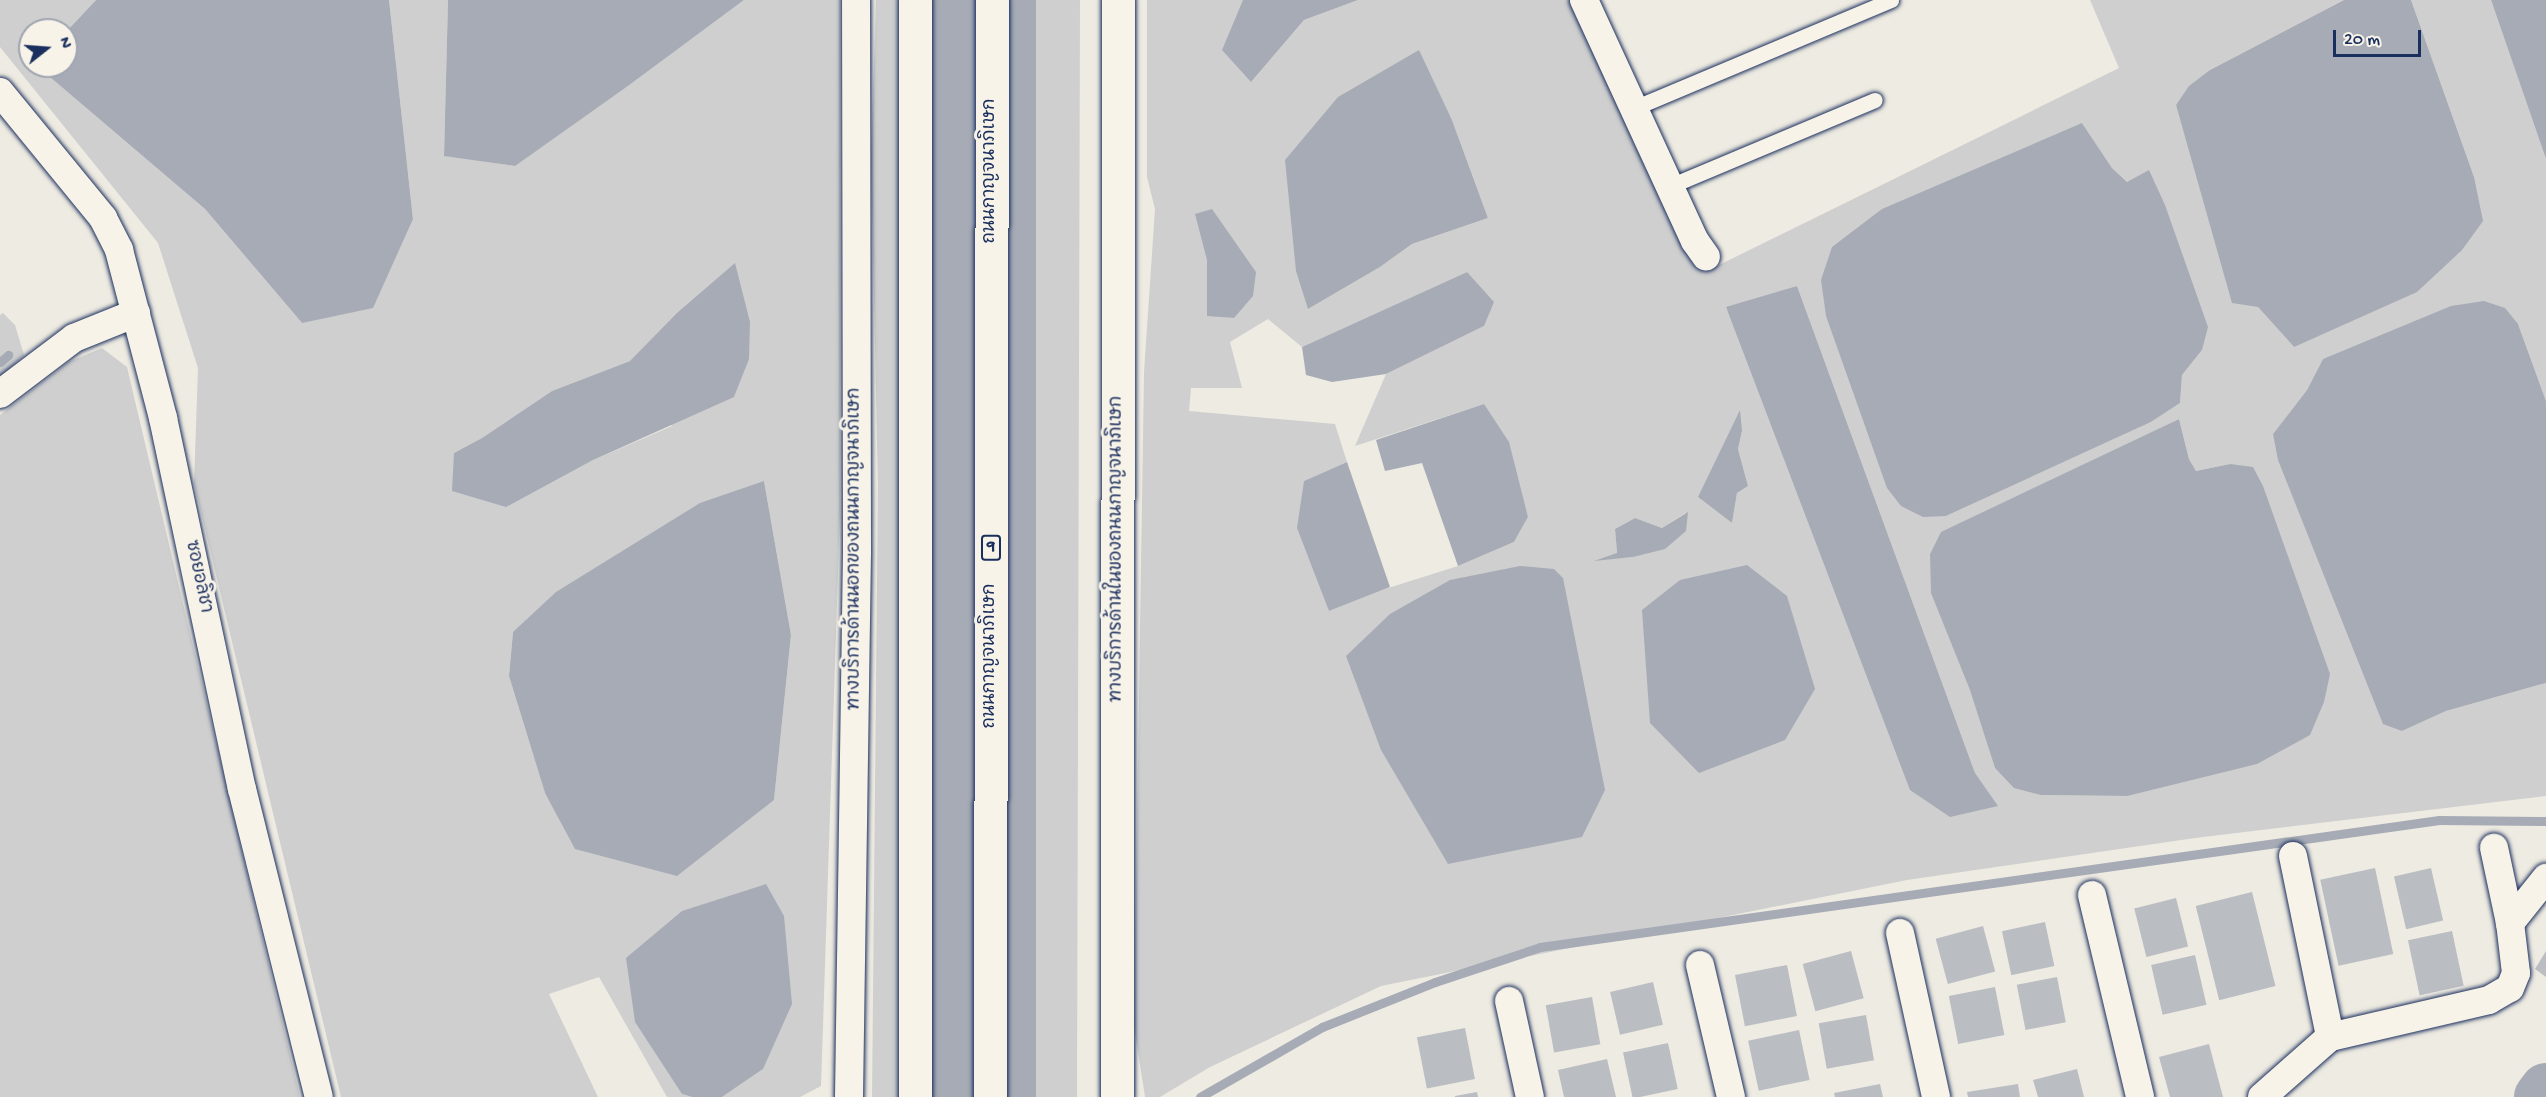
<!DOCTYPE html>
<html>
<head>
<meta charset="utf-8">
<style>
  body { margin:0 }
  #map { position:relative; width:2546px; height:1097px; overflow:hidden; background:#eeebe2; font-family:"Gochi Hand","Playpen Sans Thai",sans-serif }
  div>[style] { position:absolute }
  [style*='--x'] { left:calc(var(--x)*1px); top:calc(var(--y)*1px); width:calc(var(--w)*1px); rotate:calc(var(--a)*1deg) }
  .green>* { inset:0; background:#cfcfcf }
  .water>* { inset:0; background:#a6abb5; transform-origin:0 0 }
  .stream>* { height:9px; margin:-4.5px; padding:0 4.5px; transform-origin:4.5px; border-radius:4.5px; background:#a6abb5 }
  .river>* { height:52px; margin:-26px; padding:0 26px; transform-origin:26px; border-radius:26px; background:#a6abb5 }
  .building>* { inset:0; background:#babdc2; transform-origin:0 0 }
  .roads { filter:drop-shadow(0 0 2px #1b2f5e) drop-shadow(0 0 2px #1b2f5e) }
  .service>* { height:15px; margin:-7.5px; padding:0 7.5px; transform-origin:7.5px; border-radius:7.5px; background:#f7f3e8 }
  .minor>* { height:28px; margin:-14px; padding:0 14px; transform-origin:14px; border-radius:14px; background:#f7f3e8 }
  .secondary>* { height:33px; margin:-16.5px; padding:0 16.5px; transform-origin:16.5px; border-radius:16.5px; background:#f7f3e8 }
  .motorway>* { height:33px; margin:-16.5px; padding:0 16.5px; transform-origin:16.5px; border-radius:16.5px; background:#f7f3e8 }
  span { translate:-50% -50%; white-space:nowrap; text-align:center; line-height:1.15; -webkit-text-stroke:6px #f7f3e8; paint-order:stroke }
  .shield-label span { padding:2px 4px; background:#f7f3e8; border:2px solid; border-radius:4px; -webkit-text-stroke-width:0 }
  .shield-label { font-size:16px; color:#1b2f5e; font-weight:700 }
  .street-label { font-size:18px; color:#1b2f5e }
  .north { position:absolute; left:18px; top:18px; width:60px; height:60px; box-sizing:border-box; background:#f7f3e8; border:2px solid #9fa5b1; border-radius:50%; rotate:73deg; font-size:16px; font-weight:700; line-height:24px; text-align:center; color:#1b2f5e }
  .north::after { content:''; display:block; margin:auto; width:21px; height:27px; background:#1b2f5e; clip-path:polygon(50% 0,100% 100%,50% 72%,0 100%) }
  .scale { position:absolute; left:2333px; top:30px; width:88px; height:27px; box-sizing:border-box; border:3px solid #1b2f5e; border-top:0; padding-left:8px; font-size:18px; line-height:21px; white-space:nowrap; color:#1b2f5e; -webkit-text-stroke:4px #f7f3e8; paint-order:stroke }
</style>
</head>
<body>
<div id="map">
  <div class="green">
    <div style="clip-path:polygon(evenodd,0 0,96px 0,66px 32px,30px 30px,30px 66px,37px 66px,205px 209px,302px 323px,413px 219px,389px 0,448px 0,444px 155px,514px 166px,628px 86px,744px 0,840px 0,840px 513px,821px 1086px,800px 1097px,722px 1097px,763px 1069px,682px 1094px,692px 1097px,667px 1097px,599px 977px,549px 994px,598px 1097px,341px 1097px,194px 483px,198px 368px,158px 243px,0 47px,0 0,630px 361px,672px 426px,591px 461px,454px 453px,482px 438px,552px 391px,630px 361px,0 0,764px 481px,791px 635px,774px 800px,734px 830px,545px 793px,509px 676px,513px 632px,764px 481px)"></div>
    <div style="clip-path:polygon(876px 0,1080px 0,1077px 1097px,872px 1097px,878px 486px,871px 157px)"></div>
    <div style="clip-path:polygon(evenodd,1147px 0,1243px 0,1251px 82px,1304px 20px,1358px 0,1579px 0,1709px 270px,2119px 68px,2090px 0,2344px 0,2210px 70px,2176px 105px,2187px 142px,2258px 307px,2294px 347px,2474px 177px,2411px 0,2491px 0,2546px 159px,2546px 401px,2518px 324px,2323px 359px,2307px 390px,2273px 434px,2402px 731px,2446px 711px,2546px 683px,2546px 796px,2195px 838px,1907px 880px,1381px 986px,1210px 1067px,1160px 1097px,1145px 1097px,1134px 1026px,1144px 372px,1155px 209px,1147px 177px,1147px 0,1418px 50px,1452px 120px,1488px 218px,1412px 244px,1380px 267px,1308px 309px,1418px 50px,1147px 0,2082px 123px,2112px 168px,2127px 182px,2149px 171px,2202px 350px,2182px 375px,2180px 403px,2151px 422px,1946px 516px,2082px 123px,1147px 0,1207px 260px,1234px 318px,1207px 315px,1207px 260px,1147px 0,1467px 272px,1484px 326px,1386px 374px,1355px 446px,1484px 404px,1528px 517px,1514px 542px,1458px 566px,1385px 589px,1329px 611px,1304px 481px,1347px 462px,1335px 424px,1189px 411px,1191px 388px,1242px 388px,1230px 342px,1268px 319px,1302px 347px,1467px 272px,1147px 0,1797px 286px,1975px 773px,1726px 308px,1797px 286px,1147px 0,2179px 419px,2189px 459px,2196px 471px,2230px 464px,2127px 796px,2041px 795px,1995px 768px,1930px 554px,1941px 533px,2179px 419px,1147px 0,1742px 431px,1738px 449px,1748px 486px,1737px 493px,1732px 523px,1698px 497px,1742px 431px,1147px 0,1687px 512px,1633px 557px,1598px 560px,1617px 554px,1615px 529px,1635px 518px,1662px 528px,1687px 512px)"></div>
    <div style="clip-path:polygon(3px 313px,15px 325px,24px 355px,0 378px,0 315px)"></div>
    <div style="clip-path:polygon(102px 348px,127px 367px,300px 1097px,0 1097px,0 415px,69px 362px)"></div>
  </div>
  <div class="water">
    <div style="clip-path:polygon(96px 0,389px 0,413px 219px,373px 308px,302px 323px,205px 209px,37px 66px,66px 66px,66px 32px)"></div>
    <div style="clip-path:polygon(448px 0,744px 0,628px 86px,515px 166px,444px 156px)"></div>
    <div style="left:901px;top:0;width:135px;height:1097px"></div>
    <div style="clip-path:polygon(1243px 0,1358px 0,1304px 20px,1251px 82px,1222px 50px)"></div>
    <div style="clip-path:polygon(2344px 0,2411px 0,2474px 177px,2483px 221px,2462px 250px,2417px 292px,2294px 347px,2258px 307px,2232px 303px,2176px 105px,2189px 86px,2210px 70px)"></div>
    <div style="clip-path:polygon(2491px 0,2546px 0,2546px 159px)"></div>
    <div style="clip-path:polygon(1419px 50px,1452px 120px,1488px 218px,1412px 244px,1380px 267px,1308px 309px,1296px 271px,1285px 160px,1338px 97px)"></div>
    <div style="clip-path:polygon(2082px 123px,2112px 168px,2127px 182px,2149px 170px,2165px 205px,2208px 327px,2202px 350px,2182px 375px,2180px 403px,2151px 422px,1946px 516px,1923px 517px,1901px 506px,1887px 488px,1826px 316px,1821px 280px,1832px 247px,1882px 209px)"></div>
    <div style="clip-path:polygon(1212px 209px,1256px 272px,1253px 296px,1234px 318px,1207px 316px,1207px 260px,1195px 214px)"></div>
    <div style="clip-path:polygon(735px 263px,750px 322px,749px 359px,734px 397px,591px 461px,506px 507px,452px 491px,454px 453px,482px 438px,552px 391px,630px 361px,677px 313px)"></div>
    <div style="clip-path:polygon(1467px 272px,1494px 302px,1484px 326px,1386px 374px,1332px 382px,1306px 375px,1302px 347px)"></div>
    <div style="clip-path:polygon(1797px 286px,1975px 773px,1998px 806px,1950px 817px,1910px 790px,1726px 307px)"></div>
    <div style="clip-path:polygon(2484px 301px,2505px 308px,2518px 324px,2546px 401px,2546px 683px,2446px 711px,2402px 731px,2383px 724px,2278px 460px,2273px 434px,2307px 390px,2323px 359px,2451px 306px)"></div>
    <div style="clip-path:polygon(1484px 404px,1509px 442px,1528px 517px,1514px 542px,1458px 566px,1422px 463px,1385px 471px,1376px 440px)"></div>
    <div style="clip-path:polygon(1740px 410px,1742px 431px,1738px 449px,1748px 486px,1737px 493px,1732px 523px,1698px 497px)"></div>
    <div style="clip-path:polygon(2179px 419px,2189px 459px,2196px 471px,2230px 464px,2253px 467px,2263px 486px,2330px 674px,2324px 702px,2310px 735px,2257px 764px,2127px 796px,2041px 795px,2014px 788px,1995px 768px,1970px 690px,1931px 593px,1930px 554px,1941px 532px)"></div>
    <div style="clip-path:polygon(1347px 462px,1390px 587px,1329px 611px,1297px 528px,1304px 481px)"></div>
    <div style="clip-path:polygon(764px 481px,791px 635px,774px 800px,677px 876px,575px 849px,545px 793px,509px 676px,513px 632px,556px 592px,700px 503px)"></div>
    <div style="clip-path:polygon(1688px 512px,1686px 531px,1665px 549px,1633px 557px,1594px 561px,1617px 553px,1615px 529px,1635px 518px,1662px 528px)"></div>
    <div style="clip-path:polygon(1747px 565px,1787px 596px,1815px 689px,1785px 740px,1699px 773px,1650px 723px,1642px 610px,1680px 580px)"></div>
    <div style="clip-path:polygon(1520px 566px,1554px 569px,1563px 578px,1605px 790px,1582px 837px,1448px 864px,1381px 750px,1346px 656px,1390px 614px,1450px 580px)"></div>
    <div style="clip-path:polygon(766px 884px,784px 916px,792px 1004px,763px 1069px,722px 1097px,692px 1097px,682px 1094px,635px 1022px,626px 958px,682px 911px)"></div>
  </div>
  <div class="stream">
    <div style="--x:0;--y:362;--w:11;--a:-41"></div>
    <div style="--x:1200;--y:1097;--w:141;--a:-29.8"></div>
    <div style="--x:1322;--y:1027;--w:122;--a:-21.7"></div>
    <div style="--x:1435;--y:982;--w:111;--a:-18.4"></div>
    <div style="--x:1540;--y:947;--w:908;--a:-8.04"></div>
    <div style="--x:2439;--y:820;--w:107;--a:0.5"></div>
  </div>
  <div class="river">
    <div style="--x:2540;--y:1097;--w:10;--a:-53"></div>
  </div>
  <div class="building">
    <div style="left:2375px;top:868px;width:88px;height:56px;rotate:78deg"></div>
    <div style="left:2431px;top:868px;width:54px;height:38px;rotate:77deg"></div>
    <div style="left:2252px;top:892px;width:97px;height:58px;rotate:76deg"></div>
    <div style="left:2176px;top:898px;width:50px;height:43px;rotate:76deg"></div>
    <div style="left:2045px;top:922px;width:45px;height:44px;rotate:78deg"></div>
    <div style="left:1983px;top:926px;width:47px;height:49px;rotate:75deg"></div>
    <div style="left:2452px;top:931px;width:56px;height:45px;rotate:78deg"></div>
    <div style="left:1851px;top:951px;width:49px;height:50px;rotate:75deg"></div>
    <div style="clip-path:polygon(2546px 951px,2546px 977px,2535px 969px)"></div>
    <div style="left:2195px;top:955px;width:51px;height:45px;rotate:77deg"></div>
    <div style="left:1787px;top:965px;width:52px;height:53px;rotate:79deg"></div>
    <div style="left:2057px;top:977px;width:46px;height:41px;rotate:79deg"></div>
    <div style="left:1653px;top:982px;width:44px;height:44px;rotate:77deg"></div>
    <div style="left:1995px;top:987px;width:49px;height:47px;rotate:79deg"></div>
    <div style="left:1592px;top:997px;width:48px;height:47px;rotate:80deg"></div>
    <div style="left:1866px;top:1015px;width:46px;height:48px;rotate:80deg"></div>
    <div style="left:1465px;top:1028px;width:52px;height:49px;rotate:79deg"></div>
    <div style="left:1799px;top:1030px;width:51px;height:52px;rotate:78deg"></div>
    <div style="left:1668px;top:1043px;width:47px;height:46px;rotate:78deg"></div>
    <div style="clip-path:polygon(2209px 1044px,2223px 1097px,2170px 1097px,2159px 1057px)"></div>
    <div style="clip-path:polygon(1607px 1059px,1616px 1097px,1564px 1097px,1558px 1070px)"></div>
    <div style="clip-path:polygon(2077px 1069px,2084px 1097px,2038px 1097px,2033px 1080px)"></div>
    <div style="clip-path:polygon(1880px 1084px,1883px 1097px,1835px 1097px,1834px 1093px)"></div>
    <div style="clip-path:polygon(2018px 1084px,2020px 1097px,1968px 1097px,1967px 1092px)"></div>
    <div style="clip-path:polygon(1477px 1092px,1478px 1097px,1455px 1097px,1455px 1096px)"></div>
  </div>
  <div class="roads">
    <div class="service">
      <div style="--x:1634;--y:108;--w:279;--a:-22.8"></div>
      <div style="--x:1670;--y:186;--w:222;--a:-22.8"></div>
    </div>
    <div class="minor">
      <div style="--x:1584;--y:0;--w:265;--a:65.3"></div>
      <div style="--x:1695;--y:241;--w:19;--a:55"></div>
      <div style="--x:0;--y:92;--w:163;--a:50.7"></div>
      <div style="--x:103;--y:218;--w:36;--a:63"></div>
      <div style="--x:119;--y:250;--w:174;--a:75.3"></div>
      <div style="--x:163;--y:418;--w:379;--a:78"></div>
      <div style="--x:242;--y:789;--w:317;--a:76"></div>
      <div style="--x:0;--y:394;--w:93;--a:-37.1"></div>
      <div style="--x:74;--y:338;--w:67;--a:-22"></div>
      <div style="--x:2293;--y:856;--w:185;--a:78.4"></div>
      <div style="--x:2092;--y:895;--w:208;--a:76.6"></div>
      <div style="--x:2510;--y:923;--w:58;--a:-51.3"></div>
      <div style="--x:1900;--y:933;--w:168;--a:77.6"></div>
      <div style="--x:1700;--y:965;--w:136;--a:76.8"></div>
      <div style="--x:1509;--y:1001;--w:98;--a:77.7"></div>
      <div style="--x:849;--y:1097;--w:544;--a:-89.16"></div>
      <div style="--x:857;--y:553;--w:553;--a:-90.1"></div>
      <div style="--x:2262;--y:1097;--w:91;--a:-41.4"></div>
      <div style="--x:2330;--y:1037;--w:163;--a:-13.1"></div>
      <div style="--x:2489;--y:1000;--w:24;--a:-30"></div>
      <div style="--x:2510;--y:988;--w:16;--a:-68"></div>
      <div style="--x:2516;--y:973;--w:50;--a:-96.8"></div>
      <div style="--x:2510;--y:923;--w:77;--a:-102"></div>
    </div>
    <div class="secondary">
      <div style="--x:1117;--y:1097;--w:1097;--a:-89.95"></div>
    </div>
    <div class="motorway">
      <div style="--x:915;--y:1097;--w:1097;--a:-90"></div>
      <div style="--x:990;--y:1097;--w:1097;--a:-89.9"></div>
    </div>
  </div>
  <div class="shield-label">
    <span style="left:991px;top:548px">9</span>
  </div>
  <div class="street-label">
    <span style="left:991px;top:171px;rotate:-90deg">ถนนกาญจนาภิเษก</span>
    <span style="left:856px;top:549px;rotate:-90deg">ทางบริการด้านนอกของถนนกาญจนาภิเษก</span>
    <span style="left:1118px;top:549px;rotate:-90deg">ทางบริการด้านในของถนนกาญจนาภิเษก</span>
    <span style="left:197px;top:577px;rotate:78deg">ซอยอลิชา</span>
    <span style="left:991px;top:656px;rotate:-90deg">ถนนกาญจนาภิเษก</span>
  </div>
  <div class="north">N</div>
  <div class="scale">20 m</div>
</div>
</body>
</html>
